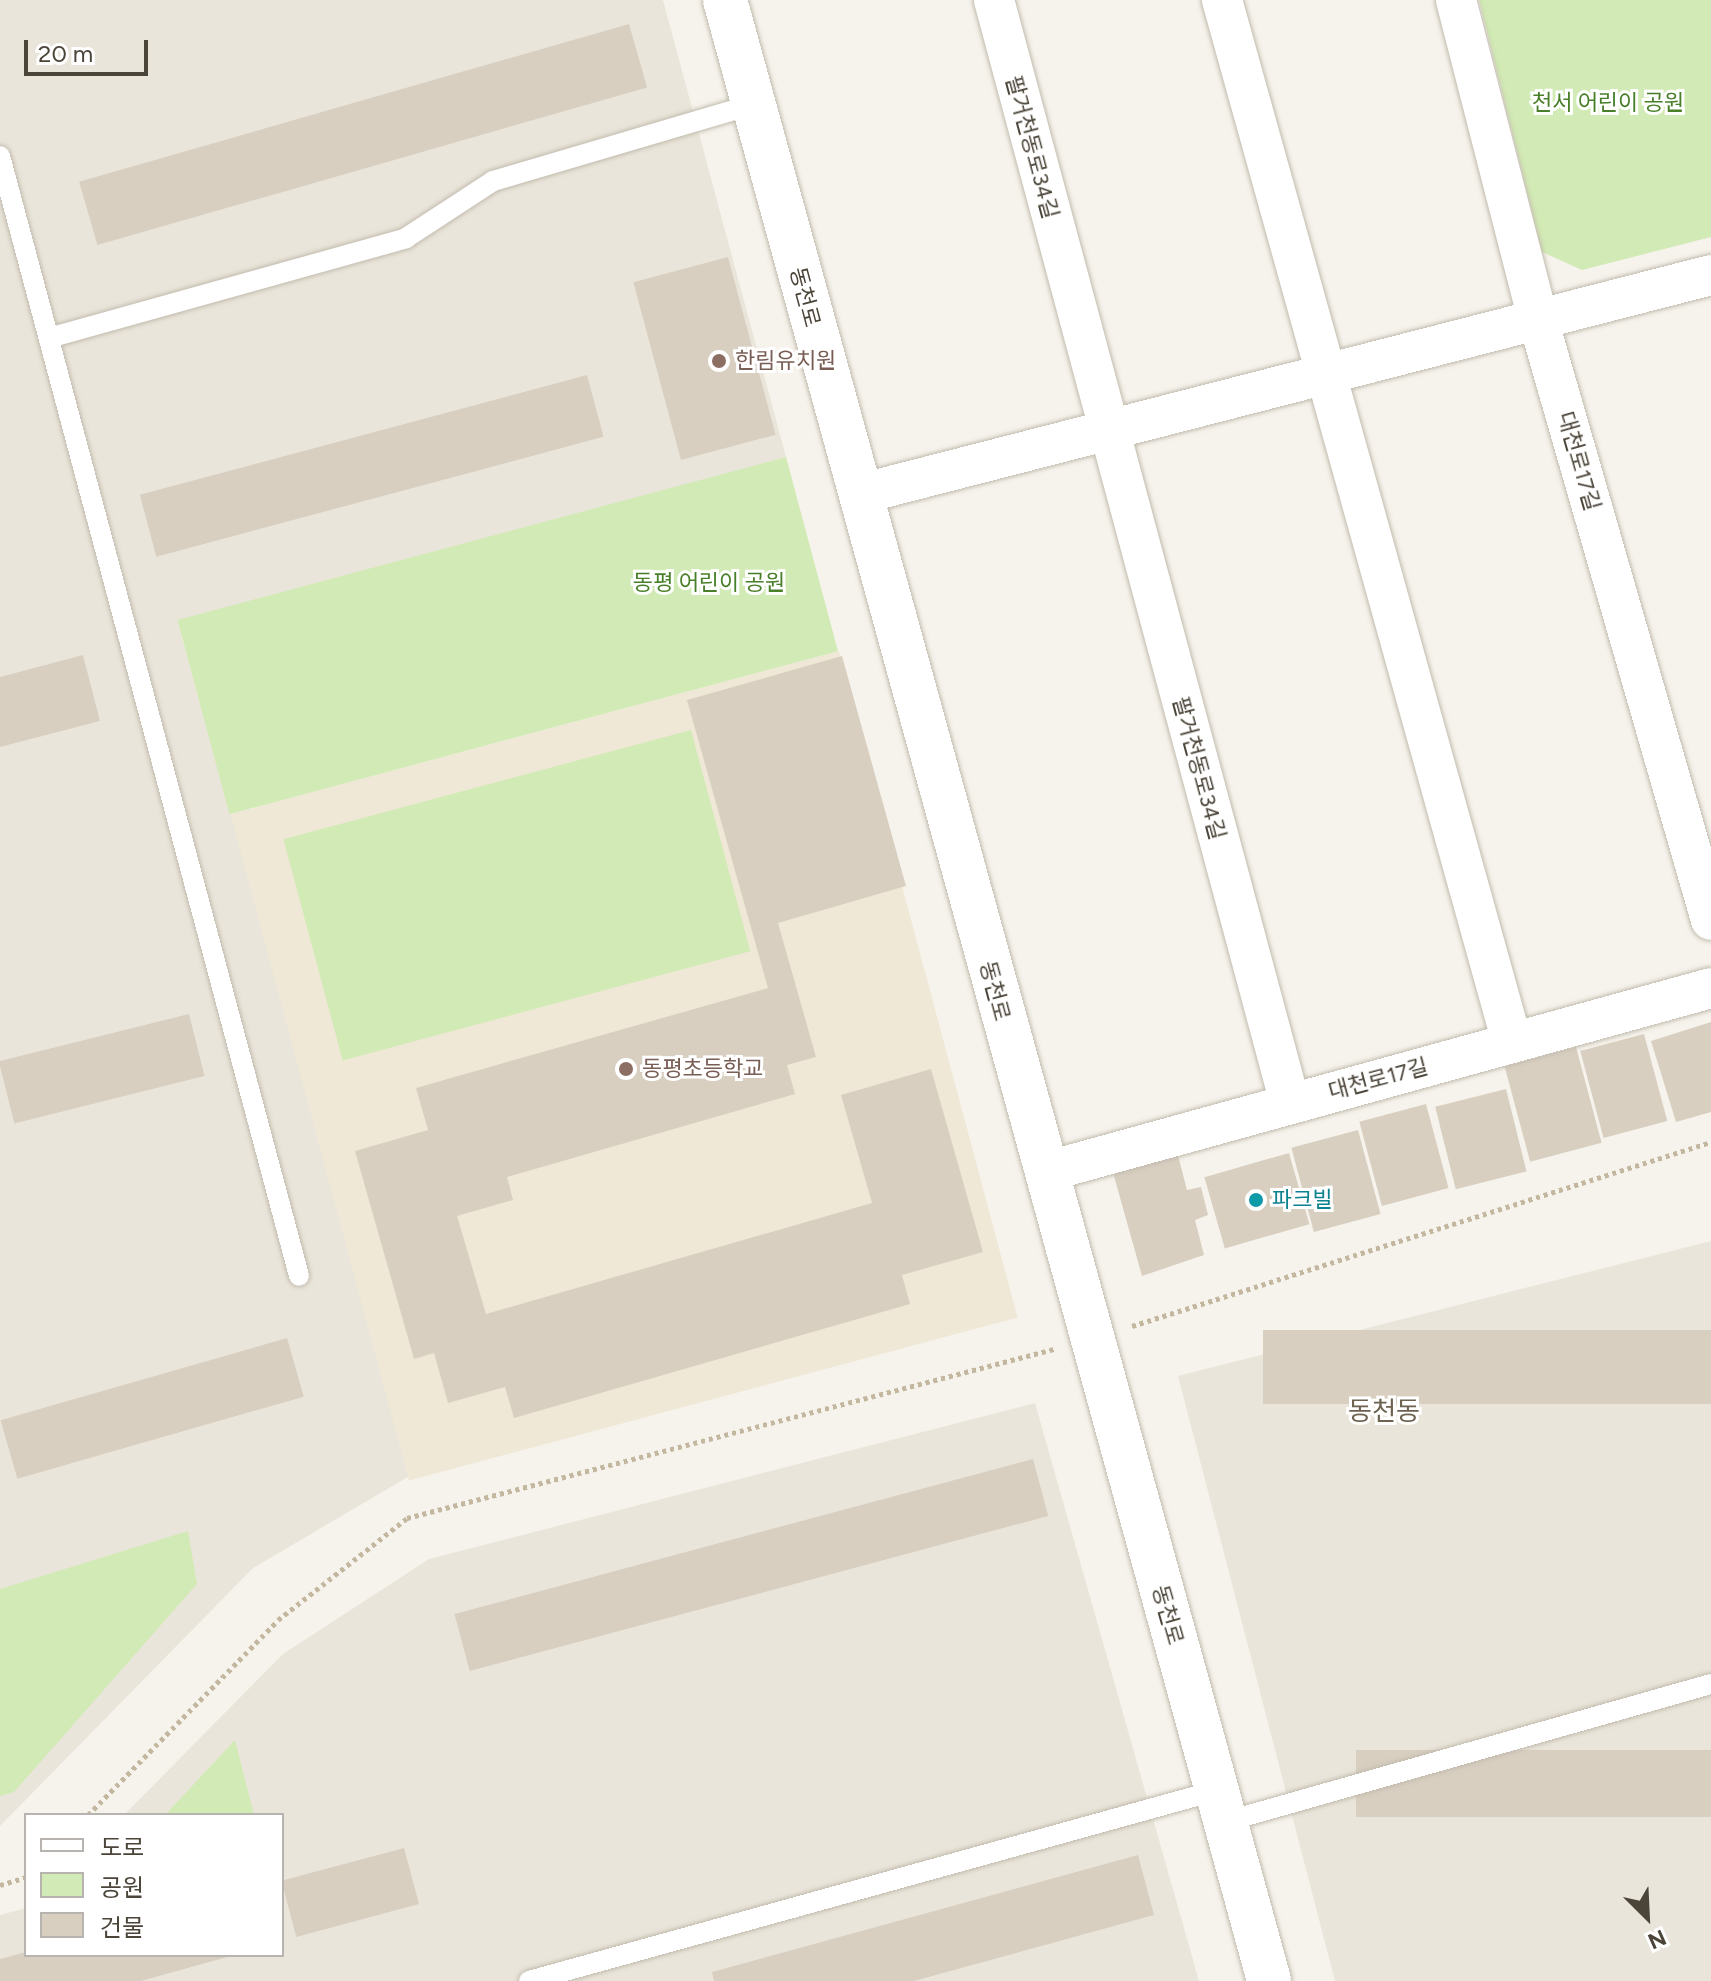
<!DOCTYPE html>
<html>
<head>
<meta charset="utf-8">
<style>
  body { margin:0 }
  #map { position:relative; width:1711px; height:1981px; overflow:hidden; background:#f6f3ec; font-family:Figtree,"Noto Sans KR",sans-serif }
  div>[style] { position:absolute }
  [style*='--x'] { left:calc(var(--x)*1px); top:calc(var(--y)*1px); width:calc(var(--w)*1px); rotate:calc(var(--a)*1deg) }
  .residential>* { inset:0; background:#eae5da }
  .education>* { inset:0; background:#efe8d6; transform-origin:0 0 }
  .green>* { inset:0; background:#d2eab5; transform-origin:0 0 }
  .building>* { inset:0; background:#d8cfc1; transform-origin:0 0 }
  .path>* { height:5px; margin-top:-2.5px; transform-origin:0; background:repeating-linear-gradient(90deg,#c4b79f 0 4px,transparent 0 8px) }
  .roads { filter:drop-shadow(0 0 2px #c2bbae) drop-shadow(0 0 2px #c2bbae) }
  .service>* { height:20px; margin:-10px; padding:0 10px; transform-origin:10px; border-radius:10px; background:#fff }
  .minor>* { height:40px; margin:-20px; padding:0 20px; transform-origin:20px; border-radius:20px; background:#fff }
  .tertiary>* { height:44px; margin:-22px; padding:0 22px; transform-origin:22px; border-radius:22px; background:#fff }
  .dots>* { width:22px; height:22px; translate:-50% -50%; box-sizing:border-box; border:4px solid #fff; border-radius:50% }
  span { translate:-50% -50%; white-space:nowrap; text-align:center; line-height:1.15; -webkit-text-stroke:6px #fff; paint-order:stroke }
  .park-label { font-size:22px; color:#4a7f2a }
  .street-label { font-size:22px; color:#4b4439 }
  .education-label { font-size:22px; color:#785e54 }
  .left { translate:0 -50%; text-align:left }
  .culture-label { font-size:22px; color:#0d838f }
  .quarter-label { font-size:26px; color:#6e6250 }
  .legend { position:absolute; left:24px; top:1813px; width:260px; height:144px; box-sizing:border-box; background:#fff; border:2px solid #b7b4b0; margin:0; padding:10px 14px; list-style:none; font-size:24px; color:#4b4439 }
  .legend li { display:flex; align-items:center; gap:16px; height:40px }
  .legend b { width:40px; border:2px solid #b7b4b0 }
  .north { position:absolute; left:1607px; top:1877px; width:80px; height:80px; -webkit-text-stroke:6px #fff; paint-order:stroke; rotate:156deg; font-size:22px; font-weight:700; line-height:32px; text-align:center; color:#4b4439 }
  .north::after { content:''; display:block; margin:auto; width:28px; height:36px; background:#4b4439; clip-path:polygon(50% 0,100% 100%,50% 72%,0 100%) }
  .scale { position:absolute; left:24px; top:40px; width:124px; height:36px; box-sizing:border-box; border:4px solid #4b4439; border-top:0; padding-left:10px; font-size:24px; line-height:28px; white-space:nowrap; color:#4b4439; -webkit-text-stroke:6px #fff; paint-order:stroke }
</style>
</head>
<body>
<div id="map">
  <div class="residential">
    <div style="clip-path:polygon(0 0,663px 0,786px 457px,181px 634px,413px 1474px,253px 1568px,0 1826px)"></div>
    <div style="clip-path:polygon(1711px 1241px,1711px 1981px,1335px 1981px,1178px 1376px)"></div>
    <div style="clip-path:polygon(1035px 1403px,1199px 1981px,0 1981px,0 1915px,26px 1908px,26px 1955px,282px 1955px,282px 1815px,124px 1815px,283px 1654px,429px 1559px)"></div>
  </div>
  <div class="education">
    <div style="left:839px;top:651px;width:690px;height:630px;rotate:75deg"></div>
  </div>
  <div class="green">
    <div style="clip-path:polygon(1479px 0,1711px 0,1711px 237px,1582px 270px,1542px 252px)"></div>
    <div style="left:786px;top:457px;width:201px;height:630px;rotate:75deg"></div>
    <div style="left:691px;top:730px;width:229px;height:422px;rotate:75deg"></div>
    <div style="clip-path:polygon(188px 1531px,197px 1584px,14px 1792px,0 1796px,0 1589px)"></div>
    <div style="clip-path:polygon(235px 1740px,254px 1815px,165px 1815px)"></div>
  </div>
  <div class="building">
    <div style="left:629px;top:24px;width:66px;height:572px;rotate:74deg"></div>
    <div style="left:728px;top:257px;width:184px;height:98px;rotate:75deg"></div>
    <div style="left:587px;top:375px;width:64px;height:463px;rotate:75deg"></div>
    <div style="clip-path:polygon(83px 655px,100px 721px,0 747px,0 677px)"></div>
    <div style="clip-path:polygon(842px 656px,906px 886px,778px 923px,816px 1057px,787px 1065px,795px 1094px,507px 1177px,513px 1200px,457px 1216px,486px 1314px,872px 1203px,841px 1095px,931px 1069px,983px 1252px,902px 1275px,910px 1304px,514px 1418px,505px 1387px,448px 1403px,434px 1353px,414px 1359px,355px 1151px,428px 1130px,416px 1088px,768px 988px,687px 700px)"></div>
    <div style="left:189px;top:1014px;width:64px;height:196px;rotate:76deg"></div>
    <div style="clip-path:polygon(1711px 1022px,1711px 1112px,1676px 1122px,1651px 1041px)"></div>
    <div style="left:1644px;top:1034px;width:90px;height:66px;rotate:75deg"></div>
    <div style="left:1576px;top:1047px;width:99px;height:74px;rotate:75deg"></div>
    <div style="left:1506px;top:1089px;width:85px;height:73px;rotate:76deg"></div>
    <div style="left:1426px;top:1104px;width:87px;height:69px;rotate:75deg"></div>
    <div style="left:1358px;top:1130px;width:87px;height:69px;rotate:75deg"></div>
    <div style="clip-path:polygon(1175px 1144px,1187px 1190px,1201px 1187px,1208px 1215px,1195px 1220px,1204px 1255px,1142px 1276px,1110px 1162px)"></div>
    <div style="left:1289px;top:1153px;width:74px;height:88px;rotate:74deg"></div>
    <div style="left:1711px;top:1330px;width:74px;height:448px;rotate:90deg"></div>
    <div style="left:287px;top:1338px;width:61px;height:298px;rotate:74deg"></div>
    <div style="left:1033px;top:1459px;width:59px;height:599px;rotate:75deg"></div>
    <div style="left:1711px;top:1750px;width:67px;height:355px;rotate:90deg"></div>
    <div style="left:404px;top:1848px;width:58px;height:127px;rotate:75deg"></div>
    <div style="clip-path:polygon(1138px 1855px,1154px 1915px,914px 1981px,714px 1981px,712px 1972px)"></div>
    <div style="clip-path:polygon(26px 1952px,26px 1955px,231px 1956px,141px 1981px,0 1981px,0 1959px)"></div>
  </div>
  <div class="path">
    <div style="--x:1132;--y:1326;--w:608;--a:-17.63"></div>
    <div style="--x:88;--y:1815;--w:272;--a:-45.7"></div>
    <div style="--x:278;--y:1620;--w:164;--a:-38.3"></div>
    <div style="--x:407;--y:1518;--w:669;--a:-14.64"></div>
    <div style="--x:0;--y:1885;--w:27;--a:-17"></div>
  </div>
  <div class="roads">
    <div class="service">
      <div style="--x:0;--y:156;--w:1159;--a:75.05"></div>
      <div style="--x:49;--y:338;--w:371;--a:-15.6"></div>
      <div style="--x:406;--y:238;--w:104;--a:-33.2"></div>
      <div style="--x:493;--y:181;--w:270;--a:-16.4"></div>
      <div style="--x:1228;--y:1821;--w:502;--a:-15.84"></div>
      <div style="--x:529;--y:1981;--w:715;--a:-15.49"></div>
    </div>
    <div class="minor">
      <div style="--x:994;--y:0;--w:1142;--a:74.98"></div>
      <div style="--x:1222;--y:0;--w:1082;--a:74.45"></div>
      <div style="--x:1456;--y:0;--w:333;--a:75.6"></div>
      <div style="--x:1539;--y:323;--w:621;--a:73.93"></div>
      <div style="--x:860;--y:494;--w:879;--a:-14.43"></div>
      <div style="--x:1045;--y:1172;--w:691;--a:-15.44"></div>
    </div>
    <div class="tertiary">
      <div style="--x:725;--y:0;--w:2054;--a:74.64"></div>
    </div>
  </div>
  <div class="dots">
    <div style="left:719px;top:361px;background:#8d6e63"></div>
    <div style="left:626px;top:1069px;background:#8d6e63"></div>
    <div style="left:1256px;top:1200px;background:#0f9aa8"></div>
  </div>
  <div class="park-label">
    <span style="left:1608px;top:103px">천서 어린이 공원</span>
    <span style="left:709px;top:583px">동평 어린이 공원</span>
  </div>
  <div class="street-label">
    <span style="left:1032px;top:147px;rotate:75deg">팔거천동로34길</span>
    <span style="left:805px;top:297px;rotate:75deg">동천로</span>
    <span style="left:1579px;top:461px;rotate:74deg">대천로17길</span>
    <span style="left:1199px;top:768px;rotate:75deg">팔거천동로34길</span>
    <span style="left:995px;top:991px;rotate:75deg">동천로</span>
    <span style="left:1378px;top:1079px;rotate:-15deg">대천로17길</span>
    <span style="left:1168px;top:1615px;rotate:74deg">동천로</span>
  </div>
  <div class="education-label">
    <span class="left" style="left:735px;top:361px">한림유치원</span>
    <span class="left" style="left:642px;top:1069px">동평초등학교</span>
  </div>
  <div class="culture-label">
    <span class="left" style="left:1272px;top:1200px">파크빌</span>
  </div>
  <div class="quarter-label">
    <span style="left:1384px;top:1412px">동천동</span>
  </div>
  <ul class="legend">
  <li><b style="height:10px;background:#fff"></b>도로</li>
  <li><b style="height:22px;background:#d2eab5"></b>공원</li>
  <li><b style="height:22px;background:#d8cfc1"></b>건물</li>
  </ul>
  <div class="north">N</div>
  <div class="scale">20 m</div>
</div>
</body>
</html>
